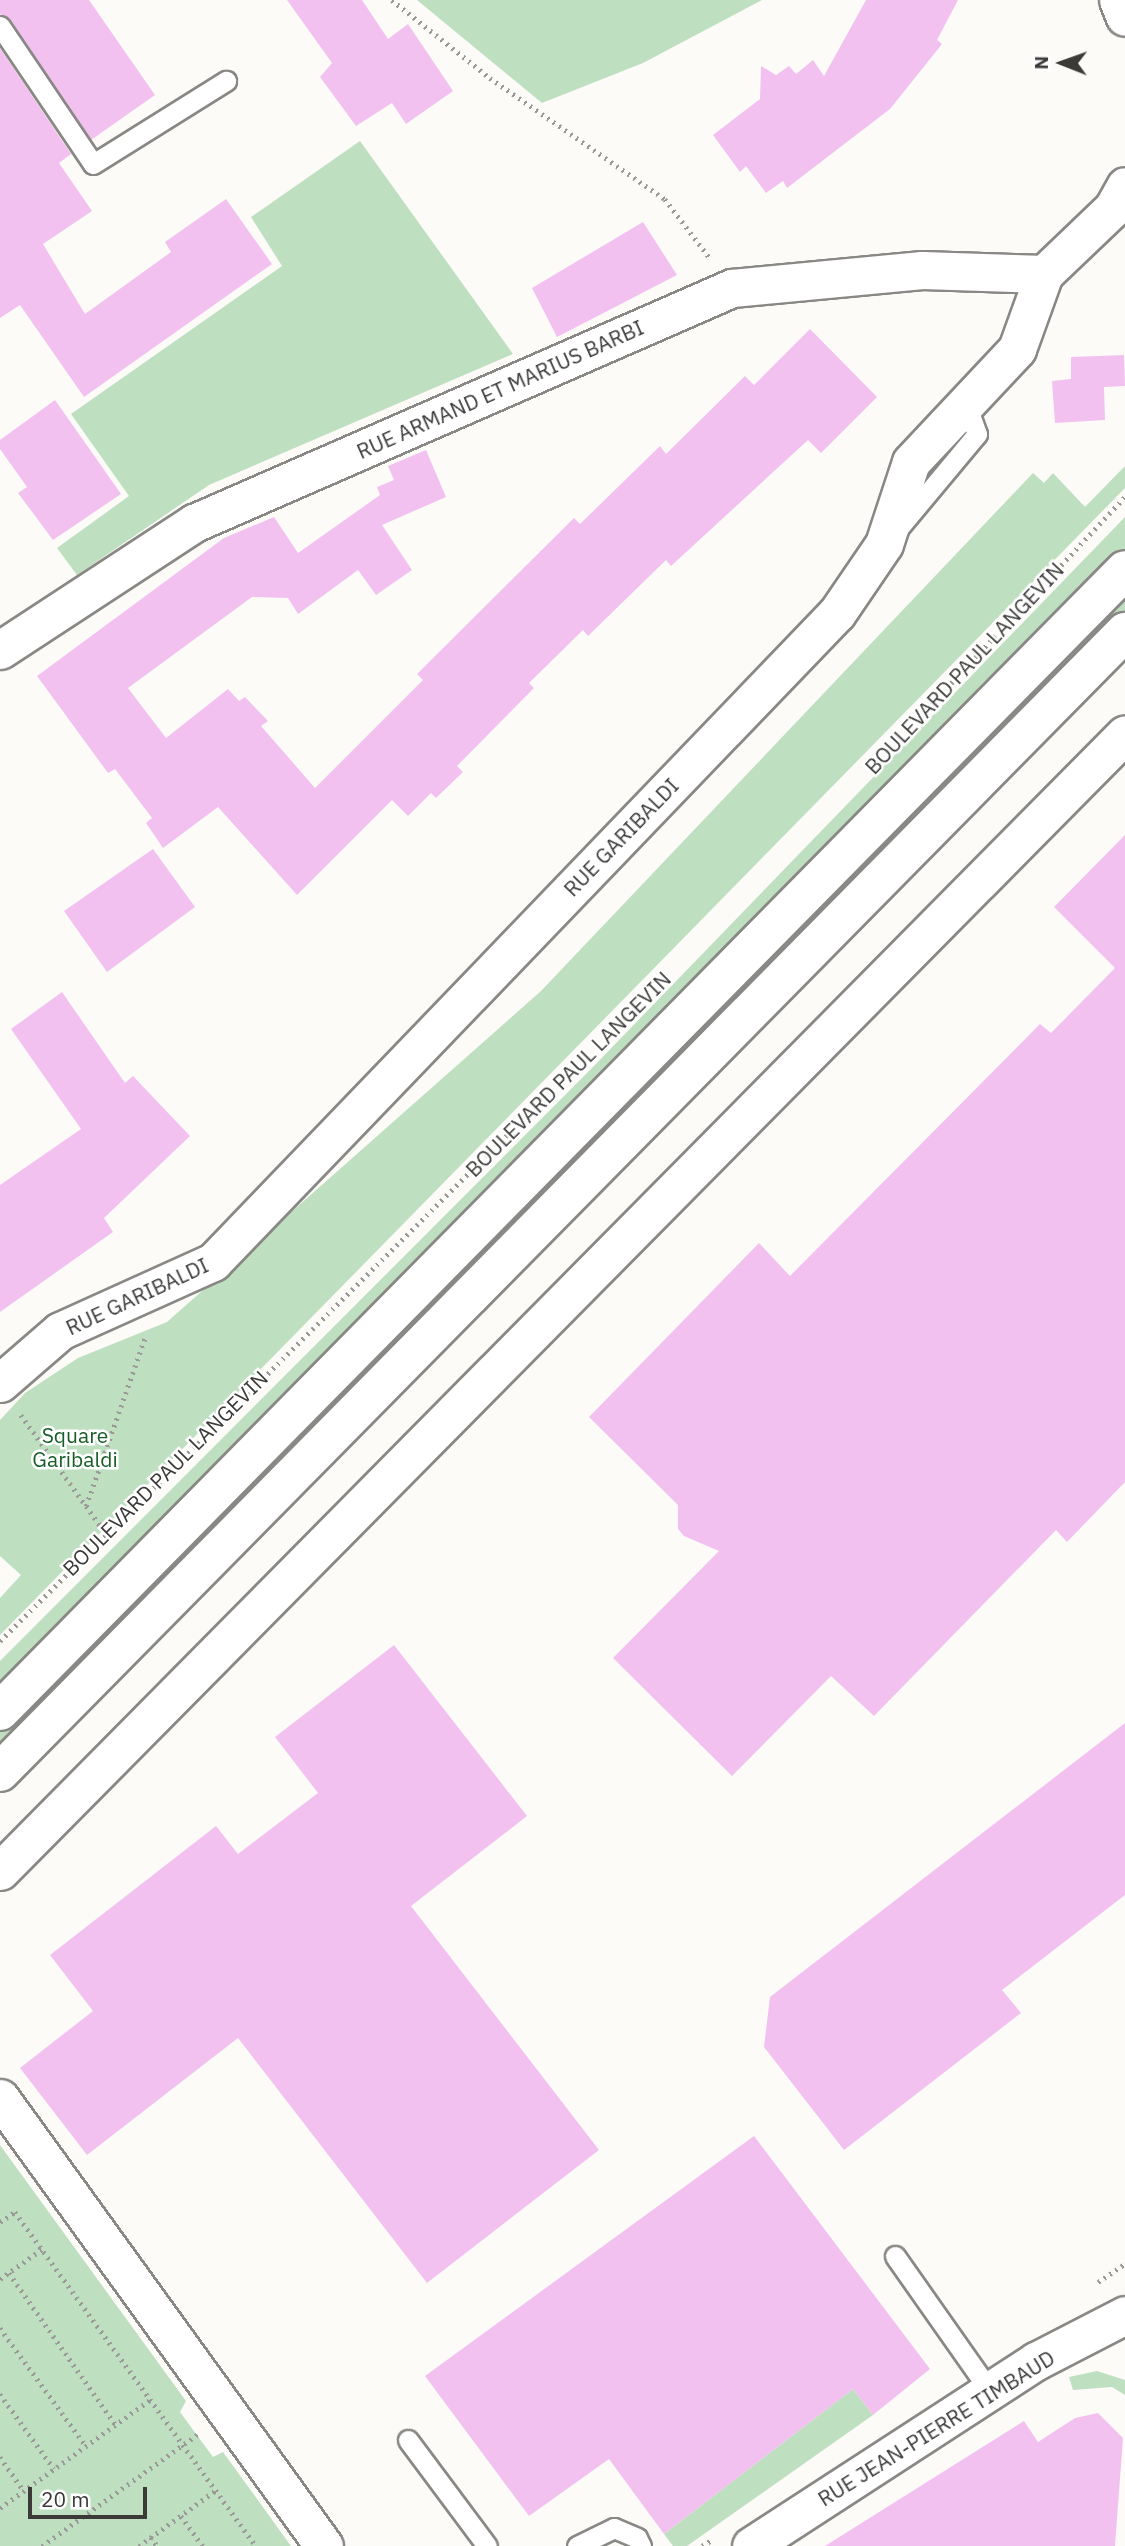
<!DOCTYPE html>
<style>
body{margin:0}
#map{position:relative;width:1125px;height:2546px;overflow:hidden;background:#fcfbf8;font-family:"IBM Plex Sans",sans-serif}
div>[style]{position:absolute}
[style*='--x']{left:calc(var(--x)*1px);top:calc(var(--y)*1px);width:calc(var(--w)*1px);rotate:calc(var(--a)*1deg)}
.green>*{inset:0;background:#bfdfc1}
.building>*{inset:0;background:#f2c1f0}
.path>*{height:4.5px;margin-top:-2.25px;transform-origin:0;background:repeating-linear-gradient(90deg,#9a9997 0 2px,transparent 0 7px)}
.roads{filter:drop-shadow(2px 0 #898885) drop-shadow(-2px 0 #898885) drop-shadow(0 2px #898885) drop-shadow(0 -2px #898885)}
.lane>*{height:19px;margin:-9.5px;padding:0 9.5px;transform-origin:9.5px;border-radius:9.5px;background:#fff}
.street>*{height:37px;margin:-18.5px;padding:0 18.5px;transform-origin:18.5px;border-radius:18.5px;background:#fff}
.secondary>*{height:38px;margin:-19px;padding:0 19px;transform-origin:19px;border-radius:19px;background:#fff}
span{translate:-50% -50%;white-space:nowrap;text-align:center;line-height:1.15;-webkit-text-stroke:5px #fff;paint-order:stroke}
.street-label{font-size:21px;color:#3b3a39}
.park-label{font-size:21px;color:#165d26}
.north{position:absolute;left:1027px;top:28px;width:70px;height:70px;-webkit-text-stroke:5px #fff;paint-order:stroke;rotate:271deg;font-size:19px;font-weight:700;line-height:28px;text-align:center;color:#3b3a39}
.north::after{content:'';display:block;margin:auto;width:24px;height:32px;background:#3b3a39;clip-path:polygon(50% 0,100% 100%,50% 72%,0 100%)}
.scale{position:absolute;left:28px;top:2487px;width:119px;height:32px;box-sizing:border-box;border:4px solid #3b3a39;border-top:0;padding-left:9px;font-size:21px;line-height:24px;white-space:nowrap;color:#3b3a39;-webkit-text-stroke:5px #fff;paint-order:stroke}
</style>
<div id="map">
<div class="green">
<div style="clip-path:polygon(417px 0,762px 0,643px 63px,542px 103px)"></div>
<div style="clip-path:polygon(360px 141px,513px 354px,209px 485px,77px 575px,57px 548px,129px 496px,71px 414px,282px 266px,251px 217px)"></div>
<div style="clip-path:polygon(1125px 466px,1125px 488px,0 1635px,0 1598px,21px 1575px,0 1556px,0 1420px,25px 1393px,78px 1358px,167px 1322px,541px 991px,1033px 473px,1044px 483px,1053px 473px,1085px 507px)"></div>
<div style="clip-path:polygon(1125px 517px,1125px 556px,0 1695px,0 1661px,592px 1068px)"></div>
<div style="clip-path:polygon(1125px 590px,1125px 617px,0 1755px,0 1728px)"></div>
<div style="clip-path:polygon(0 2145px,186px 2401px,180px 2412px,213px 2457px,223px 2452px,291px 2546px,0 2546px)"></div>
<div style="clip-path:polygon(1097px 2371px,1125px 2380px,1125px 2395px,1112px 2387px,1073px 2390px,1069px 2377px)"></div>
<div style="clip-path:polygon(853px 2389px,873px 2415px,687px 2546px,673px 2546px,664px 2534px)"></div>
</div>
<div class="building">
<div style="clip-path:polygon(0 0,89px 0,155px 95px,91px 140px,10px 19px,0 14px)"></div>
<div style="clip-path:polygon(287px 0,362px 0,388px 39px,408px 24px,453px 91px,406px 124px,392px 103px,356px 126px,320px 77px,332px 63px)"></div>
<div style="clip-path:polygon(866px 0,958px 0,937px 40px,942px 44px,890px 109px,787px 188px,783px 181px,766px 193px,746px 166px,740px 172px,713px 135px,760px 99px,761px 66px,776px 75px,789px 66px,796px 74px,813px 60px,824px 76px)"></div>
<div style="clip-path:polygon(0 48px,71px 154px,59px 163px,92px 211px,43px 244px,85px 314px,171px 252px,165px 242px,226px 199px,272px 264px,84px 397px,20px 305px,0 318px)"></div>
<div style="clip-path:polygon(643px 222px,677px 275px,557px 337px,532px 288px)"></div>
<div style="clip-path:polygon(810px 329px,877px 397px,821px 453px,808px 440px,671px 566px,666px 560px,588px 636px,583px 630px,529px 683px,534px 688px,457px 766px,463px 772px,436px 798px,431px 793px,408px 816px,392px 800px,297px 895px,218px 807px,163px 848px,146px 823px,152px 818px,115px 769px,108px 773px,37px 676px,224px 538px,274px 517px,298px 553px,380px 495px,377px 487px,394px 480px,388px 466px,426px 450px,446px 497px,382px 525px,412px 570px,376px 595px,358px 570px,298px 614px,288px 598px,252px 597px,128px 688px,166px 738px,228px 689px,239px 701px,245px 697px,268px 721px,261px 726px,315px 788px,423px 680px,417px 674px,574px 518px,580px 524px,660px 446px,666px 454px,745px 376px,754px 385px)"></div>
<div style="clip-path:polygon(1124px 355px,1125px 386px,1104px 387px,1105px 420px,1055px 423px,1052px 381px,1071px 379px,1071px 357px)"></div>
<div style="clip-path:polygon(55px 400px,121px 494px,53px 540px,18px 493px,27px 487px,0 449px,0 440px)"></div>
<div style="clip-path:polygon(1125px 835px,1125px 1482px,1067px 1542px,1056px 1530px,874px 1716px,831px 1676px,732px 1776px,613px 1658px,719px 1551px,684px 1536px,678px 1529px,678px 1505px,589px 1417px,759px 1243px,790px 1276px,1040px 1024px,1051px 1033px,1115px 968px,1054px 907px)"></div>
<div style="clip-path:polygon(153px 849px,195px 907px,107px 972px,64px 911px)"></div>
<div style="clip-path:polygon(62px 992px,125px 1083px,133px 1076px,190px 1136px,104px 1218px,113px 1232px,0 1312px,0 1185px,81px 1129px,11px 1029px)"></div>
<div style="clip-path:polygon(394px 1645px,527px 1816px,411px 1906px,599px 2150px,427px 2283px,238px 2038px,87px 2155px,20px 2068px,93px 2011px,50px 1955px,216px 1826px,238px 1854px,318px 1793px,275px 1737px)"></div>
<div style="clip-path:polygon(1125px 1723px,1125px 1895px,1002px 1990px,1021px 2013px,844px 2150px,764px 2047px,770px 1997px)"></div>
<div style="clip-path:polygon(754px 2136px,930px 2369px,873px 2415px,853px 2389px,664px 2534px,609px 2459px,529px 2516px,425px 2376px)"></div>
<div style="clip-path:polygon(1098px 2413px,1123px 2438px,1115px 2546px,825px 2546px,1024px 2421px,1038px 2442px,1075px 2418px)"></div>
</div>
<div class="path">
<div style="--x:392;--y:0;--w:125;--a:38.5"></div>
<div style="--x:490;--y:78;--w:213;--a:34.7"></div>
<div style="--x:665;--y:199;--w:73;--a:52.8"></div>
<div style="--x:913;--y:724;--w:311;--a:-47"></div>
<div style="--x:21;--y:1415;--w:143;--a:54.4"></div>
<div style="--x:86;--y:1506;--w:181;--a:-70.7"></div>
<div style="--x:0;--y:1641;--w:774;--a:-44.95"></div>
<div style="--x:0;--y:2222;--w:18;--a:-34"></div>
<div style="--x:15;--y:2212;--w:412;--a:54.2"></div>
<div style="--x:9;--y:2273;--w:186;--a:54.9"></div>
<div style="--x:0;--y:2279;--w:52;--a:-35.5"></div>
<div style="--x:1098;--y:2282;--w:32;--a:-34"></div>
<div style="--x:0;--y:2328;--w:146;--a:53.9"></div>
<div style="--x:0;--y:2394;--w:92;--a:54.2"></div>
<div style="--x:0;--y:2457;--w:42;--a:54.8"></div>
<div style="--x:0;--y:2508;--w:185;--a:-35.8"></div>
<div style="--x:181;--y:2516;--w:37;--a:54"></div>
<div style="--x:151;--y:2537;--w:11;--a:56"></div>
<div style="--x:42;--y:2546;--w:192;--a:-35.7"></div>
<div style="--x:139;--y:2546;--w:95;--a:-36"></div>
<div style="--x:702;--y:2546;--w:13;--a:-32"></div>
</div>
<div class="roads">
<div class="lane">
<div style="--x:0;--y:26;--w:166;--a:56"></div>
<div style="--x:93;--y:164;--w:157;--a:-32"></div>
<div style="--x:897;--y:530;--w:125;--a:-50.2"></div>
<div style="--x:977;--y:434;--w:33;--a:-110"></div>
<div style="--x:895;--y:2256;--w:165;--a:54.9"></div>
<div style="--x:408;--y:2440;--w:132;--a:53.3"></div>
<div style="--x:577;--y:2546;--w:41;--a:-25.9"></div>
<div style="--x:614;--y:2528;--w:25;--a:23"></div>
<div style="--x:637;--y:2538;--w:9;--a:63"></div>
</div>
<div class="street">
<div style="--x:1118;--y:0;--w:18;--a:68"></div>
<div style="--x:0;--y:650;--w:232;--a:-33.2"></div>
<div style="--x:194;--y:523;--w:587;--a:-23.6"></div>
<div style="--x:732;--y:288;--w:191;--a:-5.4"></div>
<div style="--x:922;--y:270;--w:122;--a:1.9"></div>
<div style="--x:0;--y:1383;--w:79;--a:-40.9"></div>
<div style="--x:60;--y:1331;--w:168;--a:-24.3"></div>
<div style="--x:213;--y:1262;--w:900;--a:-46.13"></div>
<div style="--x:837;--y:613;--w:83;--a:-55.7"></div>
<div style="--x:884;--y:544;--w:86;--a:-71.8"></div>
<div style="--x:911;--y:462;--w:155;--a:-46.8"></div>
<div style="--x:1017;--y:349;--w:80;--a:-70.2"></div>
<div style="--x:1044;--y:274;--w:95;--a:-43.7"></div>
<div style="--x:1113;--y:208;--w:25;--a:-61"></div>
<div style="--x:0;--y:1871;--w:1599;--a:-45.3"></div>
<div style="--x:0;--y:2098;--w:553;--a:54.13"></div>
<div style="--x:751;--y:2546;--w:340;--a:-33"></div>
<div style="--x:1036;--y:2361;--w:100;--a:-27.3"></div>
</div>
<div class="secondary">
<div style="--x:0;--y:1711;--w:1602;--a:-45.4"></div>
<div style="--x:0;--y:1772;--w:1602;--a:-45.38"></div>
</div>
</div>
<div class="street-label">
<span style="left:500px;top:389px;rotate:-24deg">RUE ARMAND ET MARIUS BARBI</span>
<span style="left:964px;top:668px;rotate:-47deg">BOULEVARD PAUL LANGEVIN</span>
<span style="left:621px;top:837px;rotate:-46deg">RUE GARIBALDI</span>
<span style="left:568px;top:1074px;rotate:-45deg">BOULEVARD PAUL LANGEVIN</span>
<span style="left:137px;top:1296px;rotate:-25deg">RUE GARIBALDI</span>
<span style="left:165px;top:1473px;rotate:-45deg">BOULEVARD PAUL LANGEVIN</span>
<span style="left:936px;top:2428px;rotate:-32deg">RUE JEAN-PIERRE TIMBAUD</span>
</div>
<div class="park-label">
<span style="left:75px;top:1447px">Square<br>Garibaldi</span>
</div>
<div class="north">N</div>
<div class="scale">20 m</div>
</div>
